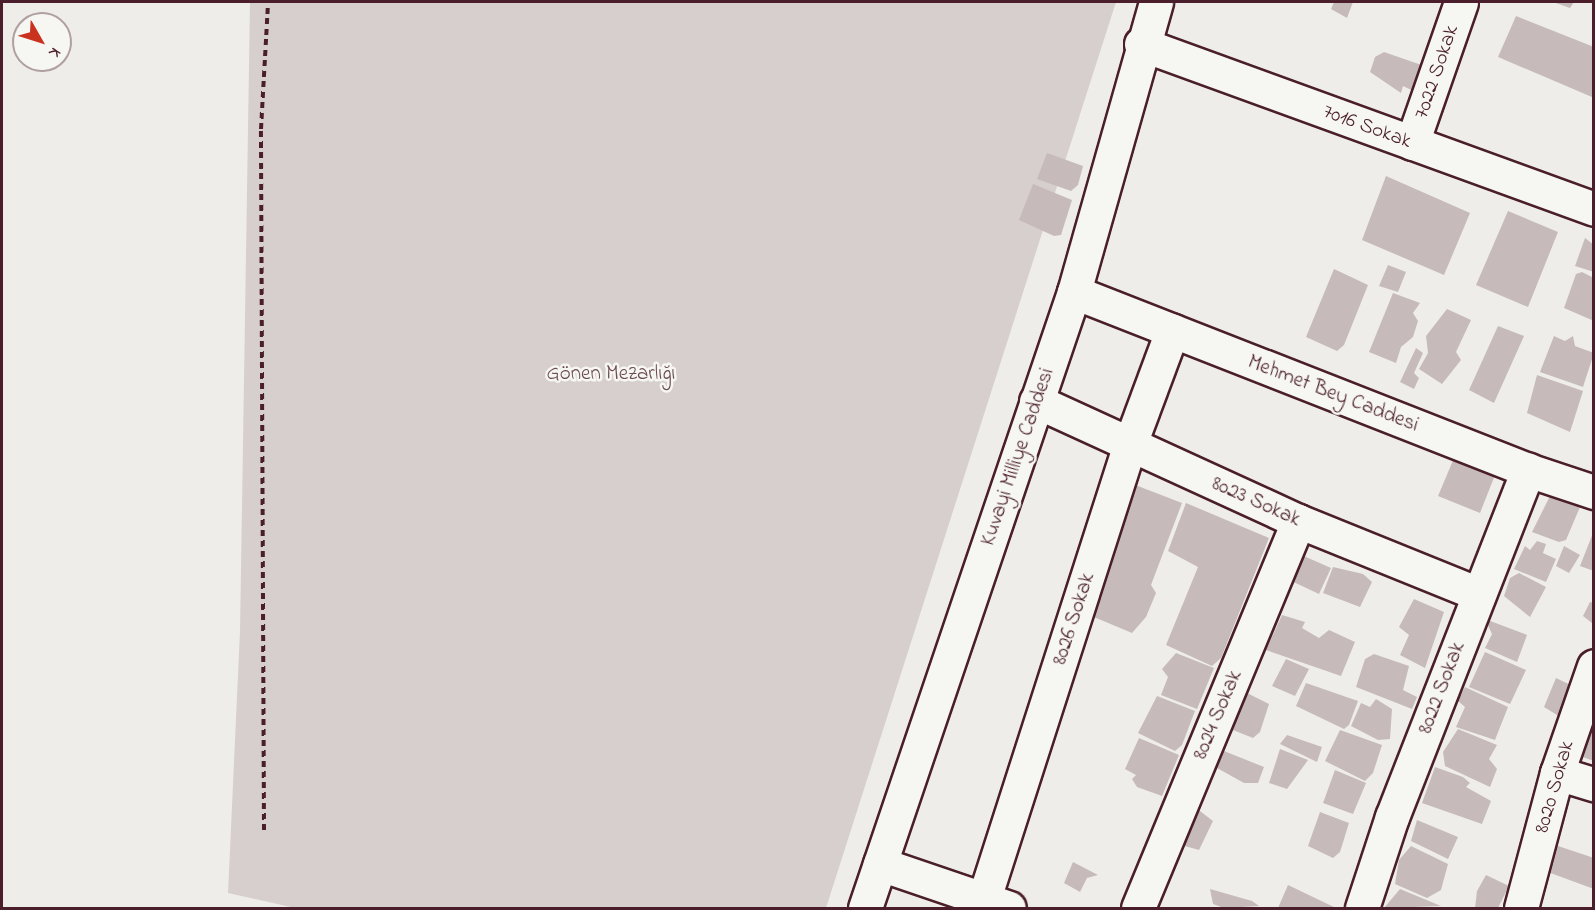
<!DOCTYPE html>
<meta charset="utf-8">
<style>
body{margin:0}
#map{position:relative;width:1595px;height:910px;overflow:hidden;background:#efedea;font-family:"Indie Flower",sans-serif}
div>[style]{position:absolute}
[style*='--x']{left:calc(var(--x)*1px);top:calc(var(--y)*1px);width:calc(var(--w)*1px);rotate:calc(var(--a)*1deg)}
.green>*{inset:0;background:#d7cfce}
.building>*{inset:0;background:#c6babb}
.path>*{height:4px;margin-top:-2px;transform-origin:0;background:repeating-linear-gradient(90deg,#4a1f2b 0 6px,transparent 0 10.5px)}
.roads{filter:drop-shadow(2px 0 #4a1f2b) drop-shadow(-2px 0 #4a1f2b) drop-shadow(0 2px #4a1f2b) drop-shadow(0 -2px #4a1f2b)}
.minor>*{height:33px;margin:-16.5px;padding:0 16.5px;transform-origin:16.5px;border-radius:16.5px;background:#f6f6f2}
.major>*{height:33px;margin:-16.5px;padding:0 16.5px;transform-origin:16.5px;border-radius:16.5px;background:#f6f6f2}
span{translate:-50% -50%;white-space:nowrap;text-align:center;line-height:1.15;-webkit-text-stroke:5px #f6f6f2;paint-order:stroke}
.street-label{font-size:21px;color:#4a1f2b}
.park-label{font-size:21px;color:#6d4b54}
.frame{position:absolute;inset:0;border:3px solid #4a1f2b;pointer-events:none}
.north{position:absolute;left:12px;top:12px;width:60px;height:60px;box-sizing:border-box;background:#f6f6f2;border:2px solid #b1a0a2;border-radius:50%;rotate:129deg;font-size:16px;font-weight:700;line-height:24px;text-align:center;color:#4a1f2b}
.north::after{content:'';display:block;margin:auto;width:21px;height:27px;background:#c8321e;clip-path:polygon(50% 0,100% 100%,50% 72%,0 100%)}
</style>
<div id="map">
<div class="green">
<div style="clip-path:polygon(250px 2px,1116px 2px,826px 908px,295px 908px,228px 893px,240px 631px)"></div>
</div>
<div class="building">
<div style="clip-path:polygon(1334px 2px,1353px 2px,1347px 18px,1331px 9px)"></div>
<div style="clip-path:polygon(1553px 2px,1574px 2px,1570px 8px)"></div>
<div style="clip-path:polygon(1516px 16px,1594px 47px,1592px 97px,1498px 57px)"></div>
<div style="clip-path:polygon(1384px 52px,1436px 70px,1426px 97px,1403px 86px,1401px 93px,1370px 72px,1375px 57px)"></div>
<div style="clip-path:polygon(1047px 153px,1083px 166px,1078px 185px,1071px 191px,1037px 179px)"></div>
<div style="clip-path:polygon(1386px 176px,1470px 213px,1444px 275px,1362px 240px)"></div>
<div style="clip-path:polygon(1033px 184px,1072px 200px,1061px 235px,1054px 236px,1019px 220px)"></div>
<div style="clip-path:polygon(1508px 211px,1558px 232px,1528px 307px,1476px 285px)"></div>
<div style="clip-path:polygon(1585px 238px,1594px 245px,1594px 272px,1575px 266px)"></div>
<div style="clip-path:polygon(1388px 265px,1406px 272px,1398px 292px,1379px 286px)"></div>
<div style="clip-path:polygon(1334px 269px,1368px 285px,1344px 345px,1337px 351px,1306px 337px)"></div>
<div style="clip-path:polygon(1582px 272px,1594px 278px,1594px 321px,1564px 308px,1576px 274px)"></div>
<div style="clip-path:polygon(1393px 293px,1420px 303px,1413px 313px,1418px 321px,1413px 337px,1401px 347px,1396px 363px,1369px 352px)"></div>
<div style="clip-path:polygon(1447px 309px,1471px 320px,1456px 352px,1461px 360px,1442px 384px,1419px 369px,1428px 353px,1426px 336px)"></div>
<div style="clip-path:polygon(1498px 326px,1524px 336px,1494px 403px,1469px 390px)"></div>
<div style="clip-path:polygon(1554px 336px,1565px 341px,1573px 336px,1575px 346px,1594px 353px,1583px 387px,1540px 372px)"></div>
<div style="clip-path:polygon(1416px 348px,1423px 353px,1414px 373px,1419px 378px,1414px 389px,1400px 382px)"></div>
<div style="clip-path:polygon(1537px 375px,1583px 391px,1570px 432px,1527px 413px)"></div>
<div style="clip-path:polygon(1454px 458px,1495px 475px,1480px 513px,1438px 496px)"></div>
<div style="clip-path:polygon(1125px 481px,1182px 503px,1151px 585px,1156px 593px,1146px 617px,1132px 633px,1082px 612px)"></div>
<div style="clip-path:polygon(1550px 496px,1580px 507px,1566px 540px,1559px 542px,1532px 532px)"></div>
<div style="clip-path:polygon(1186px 503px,1269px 538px,1221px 658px,1212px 666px,1166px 645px,1198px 567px,1168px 551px)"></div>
<div style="clip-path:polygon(1593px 533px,1594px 533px,1594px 571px,1580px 566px)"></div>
<div style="clip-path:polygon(1537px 541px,1546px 544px,1543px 553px,1556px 559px,1546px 582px,1514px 569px,1525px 546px,1530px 550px)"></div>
<div style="clip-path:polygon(1564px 546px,1580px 555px,1569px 573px,1556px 566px)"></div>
<div style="clip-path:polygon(1297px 553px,1331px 568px,1319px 594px,1285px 578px)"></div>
<div style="clip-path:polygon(1333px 567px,1363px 574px,1372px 582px,1360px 607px,1323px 593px)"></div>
<div style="clip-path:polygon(1519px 573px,1546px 587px,1530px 617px,1504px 596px,1510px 578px)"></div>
<div style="clip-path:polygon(1414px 599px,1444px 612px,1425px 668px,1400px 655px,1409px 635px,1399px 627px)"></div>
<div style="clip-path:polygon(1590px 602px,1594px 603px,1592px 623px,1583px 616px)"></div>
<div style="clip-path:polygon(1282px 615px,1305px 622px,1302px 628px,1319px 638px,1329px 630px,1355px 642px,1341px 676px,1266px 650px)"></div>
<div style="clip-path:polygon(1485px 619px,1527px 635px,1517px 662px,1485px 648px,1492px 634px)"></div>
<div style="clip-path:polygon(1485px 652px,1526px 670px,1510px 704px,1469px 687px)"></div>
<div style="clip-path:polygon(1176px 653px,1214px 668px,1197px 709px,1161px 695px,1168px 677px,1162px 669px)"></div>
<div style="clip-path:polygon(1374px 654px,1409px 666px,1403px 690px,1417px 697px,1412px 709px,1356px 687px,1365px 659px)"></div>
<div style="clip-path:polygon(1286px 659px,1309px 669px,1295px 696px,1272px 686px)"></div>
<div style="clip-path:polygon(1556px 678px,1579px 689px,1562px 718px,1544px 707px)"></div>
<div style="clip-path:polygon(1306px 683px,1358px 701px,1349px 725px,1344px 729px,1296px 706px)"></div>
<div style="clip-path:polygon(1465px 687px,1508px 707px,1495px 740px,1456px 727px,1465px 707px,1458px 701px)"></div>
<div style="clip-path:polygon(1243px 691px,1269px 704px,1260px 732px,1253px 738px,1233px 730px)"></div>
<div style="clip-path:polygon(1157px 696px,1195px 711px,1182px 745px,1175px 751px,1138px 733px)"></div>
<div style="clip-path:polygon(1376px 699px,1392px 709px,1390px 739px,1378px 740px,1351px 726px,1361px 703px,1370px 707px)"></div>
<div style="clip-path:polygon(1594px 724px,1594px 761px,1580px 756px)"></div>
<div style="clip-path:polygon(1458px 729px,1497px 745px,1489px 759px,1497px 769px,1490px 787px,1445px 766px,1443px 752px)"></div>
<div style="clip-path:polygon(1340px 730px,1382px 745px,1373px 773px,1365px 781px,1325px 761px)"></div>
<div style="clip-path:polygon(1287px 735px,1322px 747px,1317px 762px,1280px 744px)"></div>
<div style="clip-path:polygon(1139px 738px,1179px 755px,1162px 796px,1137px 787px,1132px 779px,1136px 775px,1125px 769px)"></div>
<div style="clip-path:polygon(1280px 749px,1308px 760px,1287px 789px,1269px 783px)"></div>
<div style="clip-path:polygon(1224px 751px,1264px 767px,1258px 783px,1244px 783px,1217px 768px)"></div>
<div style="clip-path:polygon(1435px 767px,1463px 777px,1470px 783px,1466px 787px,1491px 801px,1482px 824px,1422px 803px)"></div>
<div style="clip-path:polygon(1335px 770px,1366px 783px,1353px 814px,1323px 803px)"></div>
<div style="clip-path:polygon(1196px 808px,1213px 821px,1199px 850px,1178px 844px)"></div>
<div style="clip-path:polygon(1320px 812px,1349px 823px,1340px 852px,1333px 858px,1308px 846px)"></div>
<div style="clip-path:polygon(1417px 820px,1458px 837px,1448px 859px,1411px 841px)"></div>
<div style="clip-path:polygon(1555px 845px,1594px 858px,1594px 889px,1545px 871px)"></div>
<div style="clip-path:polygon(1411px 846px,1448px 864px,1441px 890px,1427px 898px,1395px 884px,1399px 860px)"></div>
<div style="clip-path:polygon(1073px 862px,1098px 875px,1087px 878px,1080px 892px,1064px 883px)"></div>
<div style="clip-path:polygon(1486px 875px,1509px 886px,1498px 908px,1475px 908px,1477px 891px)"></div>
<div style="clip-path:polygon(1288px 885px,1336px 908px,1278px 908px)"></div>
<div style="clip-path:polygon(1210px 889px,1252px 901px,1259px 906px,1224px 908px,1213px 904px)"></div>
<div style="clip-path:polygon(1400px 889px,1441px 906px,1384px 908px)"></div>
</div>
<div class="path">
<div style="--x:264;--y:830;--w:701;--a:-90.25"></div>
<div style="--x:261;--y:129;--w:127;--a:-86.8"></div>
</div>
<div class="roads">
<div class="minor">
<div style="--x:1141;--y:44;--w:482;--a:20"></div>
<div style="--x:1412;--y:143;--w:149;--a:-70.8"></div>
<div style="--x:1074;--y:292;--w:488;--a:21.4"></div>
<div style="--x:1528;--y:470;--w:70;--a:18.4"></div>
<div style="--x:1036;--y:401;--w:288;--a:24.6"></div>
<div style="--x:1298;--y:521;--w:195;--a:22"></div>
<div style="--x:1557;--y:773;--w:39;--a:17"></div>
<div style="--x:880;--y:864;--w:136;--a:18.8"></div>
<div style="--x:981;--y:908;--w:487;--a:-72.2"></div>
<div style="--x:1130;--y:444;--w:121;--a:-69.6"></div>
<div style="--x:1138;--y:908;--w:419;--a:-67.5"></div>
<div style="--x:1362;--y:908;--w:96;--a:-71.8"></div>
<div style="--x:1392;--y:817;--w:373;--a:-68.6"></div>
<div style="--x:1521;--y:908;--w:140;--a:-75.1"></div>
<div style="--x:1557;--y:773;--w:113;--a:-70.9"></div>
</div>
<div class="major">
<div style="--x:865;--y:908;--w:650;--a:-71.26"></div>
<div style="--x:1074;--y:292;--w:301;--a:-74.2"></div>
</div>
</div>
<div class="street-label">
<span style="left:1437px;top:72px;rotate:-71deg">7022 Sokak</span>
<span style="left:1367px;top:127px;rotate:20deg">7016 Sokak</span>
<span style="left:1333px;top:394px;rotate:21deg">Mehmet Bey Caddesi</span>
<span style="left:1018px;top:457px;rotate:-71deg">Kuvayi Milliye Caddesi</span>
<span style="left:1256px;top:502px;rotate:24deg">8023 Sokak</span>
<span style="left:1074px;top:619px;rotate:-72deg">8026 Sokak</span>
<span style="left:1442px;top:688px;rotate:-69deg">8022 Sokak</span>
<span style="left:1218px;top:715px;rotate:-67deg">8024 Sokak</span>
<span style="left:1555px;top:787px;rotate:-74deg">8020 Sokak</span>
</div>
<div class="park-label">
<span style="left:611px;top:374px">Gönen Mezarlığı</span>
</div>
<div class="frame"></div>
<div class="north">K</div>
</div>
